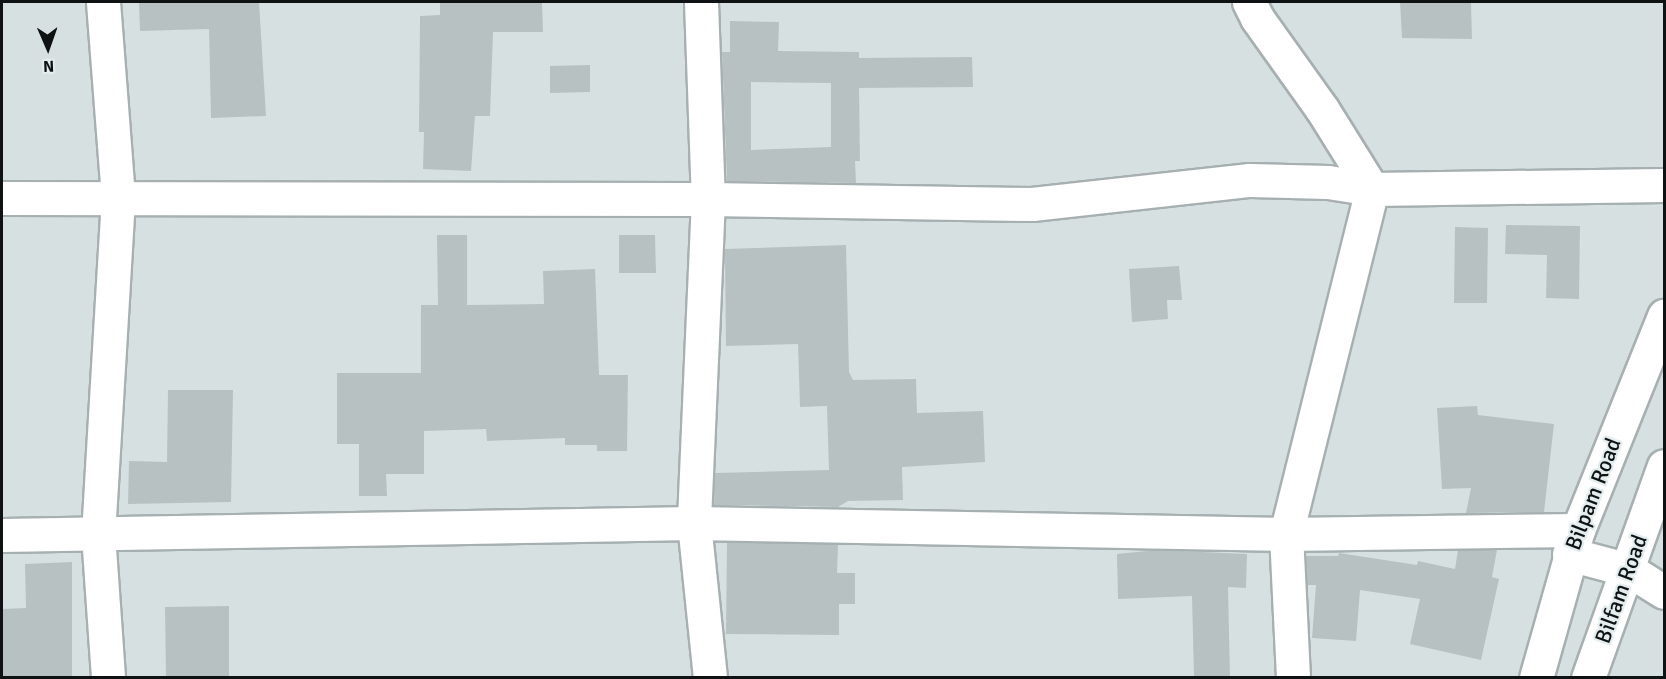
<!DOCTYPE html>
<style>
body{margin:0}
#map{position:relative;width:1666px;height:679px;overflow:hidden;background:#d7e0e1;font-family:Signika,sans-serif}
div>[style]{position:absolute}
[style*='--x']{left:calc(var(--x)*1px);top:calc(var(--y)*1px);width:calc(var(--w)*1px);rotate:calc(var(--a)*1deg)}
.building>*{inset:0;background:#b8c1c2}
.roads{filter:drop-shadow(2px 0 #a7b0b1) drop-shadow(-2px 0 #a7b0b1) drop-shadow(0 2px #a7b0b1) drop-shadow(0 -2px #a7b0b1)}
.street>*{height:33px;margin:-16.5px;padding:0 16.5px;transform-origin:16.5px;border-radius:16.5px;background:#fff}
.primary>*{height:33px;margin:-16.5px;padding:0 16.5px;transform-origin:16.5px;border-radius:16.5px;background:#fff}
span{translate:-50% -50%;white-space:nowrap;text-align:center;line-height:1.15;-webkit-text-stroke:4.5px #e4edee;paint-order:stroke}
.street-label{font-size:22px;color:#0f1213}
.frame{position:absolute;inset:0;border:3px solid #0f1213;pointer-events:none}
.north{position:absolute;left:18px;top:18px;width:60px;height:60px;-webkit-text-stroke:4px #e4edee;paint-order:stroke;rotate:178deg;font-size:16px;font-weight:700;line-height:24px;text-align:center;color:#0f1213}
.north::after{content:'';display:block;margin:auto;width:21px;height:27px;background:#0f1213;clip-path:polygon(50% 0,100% 100%,50% 72%,0 100%)}
</style>
<div id="map">
<div class="building">
<div style="clip-path:polygon(139px 2px,259px 2px,266px 116px,211px 118px,209px 29px,140px 31px)"></div>
<div style="clip-path:polygon(440px 2px,542px 2px,543px 32px,493px 32px,490px 116px,475px 116px,471px 171px,423px 169px,424px 132px,419px 132px,420px 16px,440px 15px)"></div>
<div style="clip-path:polygon(1400px 2px,1471px 2px,1472px 39px,1402px 38px)"></div>
<div style="clip-path:polygon(evenodd,730px 21px,779px 22px,778px 51px,859px 52px,859px 58px,972px 57px,973px 87px,859px 88px,860px 161px,855px 161px,856px 183px,727px 181px,722px 52px,730px 52px,730px 21px,751px 82px,831px 83px,831px 147px,751px 150px,751px 82px)"></div>
<div style="clip-path:polygon(590px 65px,590px 92px,550px 93px,550px 66px)"></div>
<div style="clip-path:polygon(1506px 225px,1580px 226px,1579px 299px,1546px 298px,1547px 255px,1505px 254px)"></div>
<div style="clip-path:polygon(1455px 227px,1488px 228px,1487px 303px,1454px 303px)"></div>
<div style="clip-path:polygon(437px 235px,467px 235px,467px 305px,544px 304px,543px 271px,595px 269px,599px 375px,628px 375px,627px 451px,597px 451px,597px 445px,565px 445px,565px 438px,487px 441px,486px 429px,424px 431px,424px 474px,386px 474px,387px 496px,359px 496px,359px 444px,337px 444px,337px 373px,421px 373px,421px 305px,438px 305px)"></div>
<div style="clip-path:polygon(619px 235px,655px 235px,656px 273px,619px 273px)"></div>
<div style="clip-path:polygon(846px 245px,849px 372px,853px 380px,916px 379px,917px 413px,983px 411px,985px 462px,902px 467px,903px 500px,848px 501px,838px 507px,714px 505px,715px 473px,829px 470px,827px 406px,800px 407px,798px 344px,726px 346px,725px 249px)"></div>
<div style="clip-path:polygon(1179px 266px,1182px 300px,1167px 300px,1168px 319px,1132px 322px,1129px 269px)"></div>
<div style="clip-path:polygon(168px 390px,233px 390px,231px 502px,128px 504px,129px 461px,167px 462px)"></div>
<div style="clip-path:polygon(1477px 406px,1478px 415px,1554px 424px,1544px 512px,1466px 513px,1471px 488px,1442px 489px,1437px 408px)"></div>
<div style="clip-path:polygon(727px 542px,838px 544px,837px 573px,855px 573px,855px 604px,839px 604px,839px 635px,726px 634px)"></div>
<div style="clip-path:polygon(1157px 550px,1247px 554px,1246px 588px,1228px 587px,1230px 678px,1194px 678px,1192px 596px,1118px 599px,1117px 554px)"></div>
<div style="clip-path:polygon(1458px 550px,1497px 550px,1492px 577px,1499px 579px,1481px 660px,1410px 644px,1420px 599px,1360px 590px,1356px 641px,1312px 638px,1316px 585px,1307px 585px,1306px 556px,1338px 556px,1339px 553px,1417px 565px,1418px 561px,1455px 569px)"></div>
<div style="clip-path:polygon(72px 562px,72px 678px,2px 678px,2px 609px,26px 608px,25px 564px)"></div>
<div style="clip-path:polygon(229px 606px,229px 678px,166px 678px,165px 607px)"></div>
</div>
<div class="roads">
<div class="street">
<div style="--x:103;--y:2;--w:197;--a:85.6"></div>
<div style="--x:118;--y:198;--w:337;--a:93.4"></div>
<div style="--x:98;--y:534;--w:144;--a:86"></div>
<div style="--x:701;--y:2;--w:197;--a:88"></div>
<div style="--x:708;--y:199;--w:324;--a:92.5"></div>
<div style="--x:694;--y:523;--w:156;--a:84.1"></div>
<div style="--x:1249;--y:2;--w:18;--a:63"></div>
<div style="--x:1257;--y:18;--w:112;--a:54.5"></div>
<div style="--x:1322;--y:109;--w:94;--a:58"></div>
<div style="--x:1372;--y:189;--w:356;--a:104"></div>
<div style="--x:1286;--y:534;--w:144;--a:87.2"></div>
<div style="--x:2;--y:198;--w:706;--a:0.08"></div>
<div style="--x:708;--y:199;--w:324;--a:0.9"></div>
<div style="--x:1032;--y:204;--w:219;--a:-6.3"></div>
<div style="--x:1250;--y:180;--w:78;--a:1.5"></div>
<div style="--x:1328;--y:182;--w:45;--a:9"></div>
<div style="--x:1372;--y:189;--w:292;--a:-0.8"></div>
<div style="--x:2;--y:535;--w:692;--a:-0.99"></div>
<div style="--x:694;--y:523;--w:592;--a:1.06"></div>
<div style="--x:1286;--y:534;--w:292;--a:-0.8"></div>
<div style="--x:1569;--y:554;--w:62;--a:14.9"></div>
<div style="--x:1629;--y:570;--w:41;--a:32.2"></div>
</div>
<div class="primary">
<div style="--x:1536;--y:678;--w:154;--a:-74.2"></div>
<div style="--x:1578;--y:530;--w:231;--a:-68.1"></div>
<div style="--x:1588;--y:678;--w:225;--a:-70.3"></div>
</div>
</div>
<div class="street-label">
<span style="left:1593px;top:494px;rotate:-69deg">Bilpam Road</span>
<span style="left:1621px;top:589px;rotate:-70deg">Bilfam Road</span>
</div>
<div class="frame"></div>
<div class="north">N</div>
</div>
